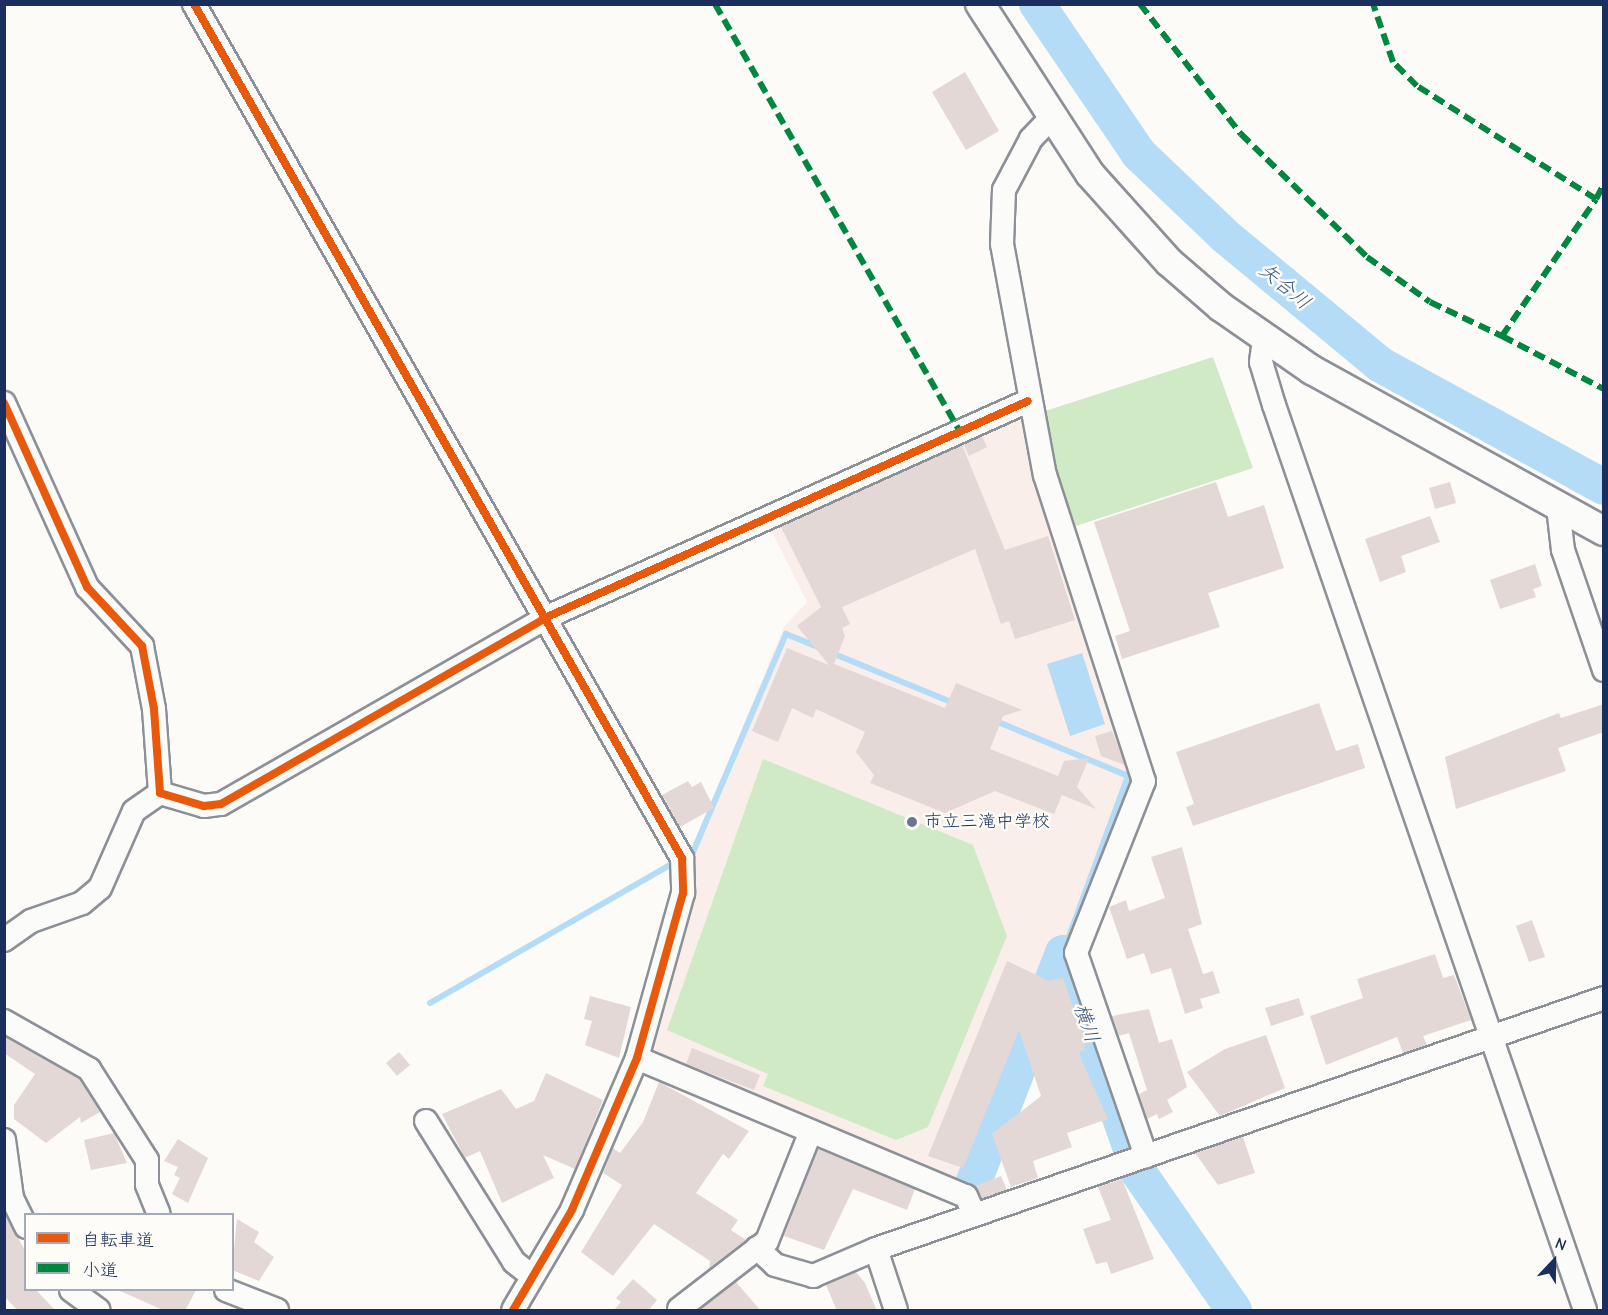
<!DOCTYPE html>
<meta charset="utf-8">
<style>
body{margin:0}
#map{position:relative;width:1608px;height:1315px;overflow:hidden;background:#fcfbf8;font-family:"Comic Neue","Klee One",sans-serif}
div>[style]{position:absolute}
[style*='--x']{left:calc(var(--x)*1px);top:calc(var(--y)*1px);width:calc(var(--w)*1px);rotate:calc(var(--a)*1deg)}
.built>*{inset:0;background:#f9eeea}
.green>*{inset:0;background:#d0eac5}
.water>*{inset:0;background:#b5dcf6}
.stream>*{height:6px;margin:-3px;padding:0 3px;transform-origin:3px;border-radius:3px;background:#b5dcf6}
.river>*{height:36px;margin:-18px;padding:0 18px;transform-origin:18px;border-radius:18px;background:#b5dcf6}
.building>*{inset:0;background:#e4d8d7}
.roads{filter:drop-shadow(2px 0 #8c9097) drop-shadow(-2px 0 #8c9097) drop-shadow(0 2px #8c9097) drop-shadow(0 -2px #8c9097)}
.minor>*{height:22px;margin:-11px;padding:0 11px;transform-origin:11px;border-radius:11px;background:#fbfbf9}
.tertiary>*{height:28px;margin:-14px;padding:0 14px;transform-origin:14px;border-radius:14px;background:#fbfbf9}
.quiet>*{height:6px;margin-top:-3px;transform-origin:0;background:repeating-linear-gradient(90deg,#00873e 0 12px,transparent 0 18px)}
.cycleway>*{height:8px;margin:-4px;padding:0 4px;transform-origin:4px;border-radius:4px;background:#e8590c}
.dots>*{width:16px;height:16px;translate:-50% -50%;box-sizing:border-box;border:3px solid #fdfcf7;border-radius:50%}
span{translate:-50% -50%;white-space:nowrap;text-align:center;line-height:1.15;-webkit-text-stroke:5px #fdfcf7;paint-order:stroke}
.poi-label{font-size:18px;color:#1b2f5e}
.left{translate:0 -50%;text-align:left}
.water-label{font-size:20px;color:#3a5784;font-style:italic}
.frame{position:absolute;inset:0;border:6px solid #1b2f5e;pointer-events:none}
.legend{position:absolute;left:24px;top:1213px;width:210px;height:78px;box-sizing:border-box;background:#fdfcf7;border:2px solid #a3aaba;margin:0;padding:8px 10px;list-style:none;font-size:18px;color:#1b2f5e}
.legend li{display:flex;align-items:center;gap:12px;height:30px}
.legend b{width:30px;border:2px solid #a3aaba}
.north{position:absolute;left:1524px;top:1231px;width:60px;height:60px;-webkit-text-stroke:4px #fdfcf7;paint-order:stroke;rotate:22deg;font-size:16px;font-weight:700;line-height:24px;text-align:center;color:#1b2f5e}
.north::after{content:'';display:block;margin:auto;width:21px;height:27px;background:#1b2f5e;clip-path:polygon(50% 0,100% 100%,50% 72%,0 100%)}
</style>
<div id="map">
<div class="built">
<div style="clip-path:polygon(1021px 415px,1035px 477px,1137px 779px,1068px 950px,1049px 953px,957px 1186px,645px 1054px,688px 858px,784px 627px,807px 602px,769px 526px)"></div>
</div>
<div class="green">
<div style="clip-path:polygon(1213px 357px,1253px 468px,1076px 526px,1054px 466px,1045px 411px)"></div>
<div style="clip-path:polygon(763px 759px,973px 845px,1007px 936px,928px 1127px,896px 1140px,763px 1086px,768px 1074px,667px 1030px)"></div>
</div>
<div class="water">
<div style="clip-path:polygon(1082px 653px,1105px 724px,1070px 736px,1047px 664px)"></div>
</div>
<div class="stream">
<div style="--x:832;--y:653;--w:134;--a:22.4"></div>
<div style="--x:993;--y:720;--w:146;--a:22.5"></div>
<div style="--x:1128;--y:776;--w:189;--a:110.2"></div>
<div style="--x:690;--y:859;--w:245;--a:-66.9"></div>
<div style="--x:786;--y:634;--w:37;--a:22"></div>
<div style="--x:430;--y:1003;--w:280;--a:-29.9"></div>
</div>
<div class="river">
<div style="--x:1037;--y:4;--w:181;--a:55.8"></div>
<div style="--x:1139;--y:154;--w:119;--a:43.6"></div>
<div style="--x:1225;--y:236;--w:202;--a:39.6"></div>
<div style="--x:1381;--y:365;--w:254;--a:28.7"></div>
<div style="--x:971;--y:1189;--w:253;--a:-68.7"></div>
<div style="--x:1063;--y:953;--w:233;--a:70.9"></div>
<div style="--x:1139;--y:1173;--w:167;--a:55.3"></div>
</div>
<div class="building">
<div style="clip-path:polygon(965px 72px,999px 131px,966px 150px,932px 92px)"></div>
<div style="clip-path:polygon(982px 436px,987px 447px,969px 456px,964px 445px)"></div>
<div style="clip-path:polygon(962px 445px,1005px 550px,1048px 536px,1075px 620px,1015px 639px,1009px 621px,1001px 624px,975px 549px,842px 607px,850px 624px,842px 628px,845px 636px,834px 664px,945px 708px,956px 683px,1022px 710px,1003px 716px,990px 749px,1058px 776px,1064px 761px,1089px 758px,1077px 787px,1096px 809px,1062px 795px,1054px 814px,995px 791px,945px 813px,870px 783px,874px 775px,856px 752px,865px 732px,816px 709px,813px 718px,792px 708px,778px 742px,752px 731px,787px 648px,829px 665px,797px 626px,821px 607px,781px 527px)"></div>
<div style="clip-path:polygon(1216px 482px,1228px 517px,1264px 505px,1284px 568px,1208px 593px,1220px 627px,1122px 659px,1115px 636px,1130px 631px,1094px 522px)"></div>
<div style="clip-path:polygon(1450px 482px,1456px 503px,1435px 509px,1429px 488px)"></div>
<div style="clip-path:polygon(1430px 516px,1440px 542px,1401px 556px,1406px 572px,1380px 582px,1365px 539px)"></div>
<div style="clip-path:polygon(1535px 564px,1542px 586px,1533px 589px,1536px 597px,1500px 609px,1490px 580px)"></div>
<div style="clip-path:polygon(1319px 703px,1336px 751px,1358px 744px,1365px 768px,1193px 826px,1186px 807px,1194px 804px,1176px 752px)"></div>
<div style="clip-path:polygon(1604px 704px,1604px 732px,1558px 748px,1566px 771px,1456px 809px,1445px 757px,1559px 713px,1561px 718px)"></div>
<div style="clip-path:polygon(1112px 731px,1121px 753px,1125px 765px,1101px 756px,1095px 736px)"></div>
<div style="clip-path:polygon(688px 781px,692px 787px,701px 782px,714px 808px,680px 827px,662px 795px)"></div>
<div style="clip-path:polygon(1182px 847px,1202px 924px,1188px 929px,1203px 974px,1213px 971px,1220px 993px,1200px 999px,1203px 1008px,1185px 1014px,1171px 968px,1151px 974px,1144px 953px,1127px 959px,1109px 907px,1126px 900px,1129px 911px,1165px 898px,1151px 857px)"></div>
<div style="clip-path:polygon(1532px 920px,1545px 957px,1529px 962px,1516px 926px)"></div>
<div style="clip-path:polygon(1435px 954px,1443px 978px,1454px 975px,1471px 1020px,1423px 1036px,1427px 1045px,1403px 1053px,1397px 1037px,1326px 1065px,1310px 1016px,1363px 998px,1357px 979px)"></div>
<div style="clip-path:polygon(1007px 961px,1049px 981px,1063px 978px,1084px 1038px,1085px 1050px,1078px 1052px,1108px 1119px,1067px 1133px,1072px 1147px,1033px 1161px,1038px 1178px,1011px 1187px,992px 1134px,1041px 1096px,1019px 1030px,963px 1168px,928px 1156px)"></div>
<div style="clip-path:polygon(590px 996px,631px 1007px,619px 1058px,585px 1045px,592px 1021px,584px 1019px)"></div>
<div style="clip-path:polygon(1299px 998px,1304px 1015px,1271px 1026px,1265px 1008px)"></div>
<div style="clip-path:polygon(1149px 1009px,1159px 1043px,1172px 1039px,1187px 1087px,1167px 1100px,1173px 1112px,1159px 1119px,1157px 1114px,1147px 1119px,1139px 1094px,1147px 1090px,1129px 1033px,1119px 1036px,1112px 1016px)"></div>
<div style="clip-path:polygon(1266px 1035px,1285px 1088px,1220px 1116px,1187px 1072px,1225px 1049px)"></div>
<div style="clip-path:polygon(4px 1037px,79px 1079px,100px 1112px,81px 1123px,80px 1117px,46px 1143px,14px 1119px,14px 1105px,35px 1074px,4px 1053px)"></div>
<div style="clip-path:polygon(692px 1048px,760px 1075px,754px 1090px,686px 1064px)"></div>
<div style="clip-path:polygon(399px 1052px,410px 1065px,397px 1076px,386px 1063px)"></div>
<div style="clip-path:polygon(546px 1073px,603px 1100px,575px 1169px,543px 1155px,554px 1178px,502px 1203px,480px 1151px,465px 1158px,442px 1114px,501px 1089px,516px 1109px,534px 1101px)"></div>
<div style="clip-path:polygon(659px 1082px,749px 1131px,729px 1159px,723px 1154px,696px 1193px,738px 1220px,731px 1230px,746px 1240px,709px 1268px,710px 1261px,654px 1224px,613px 1276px,581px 1252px,622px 1185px,603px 1173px,613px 1148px,620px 1153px,643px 1122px)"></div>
<div style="clip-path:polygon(114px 1133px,127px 1163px,91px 1170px,84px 1140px)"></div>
<div style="clip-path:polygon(1243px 1137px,1255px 1173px,1218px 1185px,1195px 1153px)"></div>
<div style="clip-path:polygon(178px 1139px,208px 1158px,188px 1203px,172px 1194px,180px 1178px,174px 1175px,178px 1167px,164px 1161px)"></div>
<div style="clip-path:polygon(818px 1149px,915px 1189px,907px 1210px,853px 1189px,824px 1250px,784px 1236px)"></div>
<div style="clip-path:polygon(1001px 1176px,1007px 1190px,982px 1198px,975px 1186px)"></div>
<div style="clip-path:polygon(1122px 1179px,1154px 1259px,1111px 1274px,1107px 1262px,1096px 1264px,1083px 1229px,1111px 1220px,1098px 1187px)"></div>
<div style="clip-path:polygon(4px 1214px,26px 1252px,26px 1290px,36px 1290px,56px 1311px,18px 1311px,4px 1296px)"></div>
<div style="clip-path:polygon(237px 1219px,259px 1232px,254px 1242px,274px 1257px,259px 1281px,232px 1270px)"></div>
<div style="clip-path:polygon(856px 1272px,865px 1283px,877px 1311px,837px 1311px,826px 1285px)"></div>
<div style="clip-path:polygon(633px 1279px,657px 1300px,648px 1311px,613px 1311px,621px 1302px,616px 1298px)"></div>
<div style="clip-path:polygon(736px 1282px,761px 1311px,699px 1311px)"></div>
<div style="clip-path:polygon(118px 1290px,196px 1290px,185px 1311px,165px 1311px)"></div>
</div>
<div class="roads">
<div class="minor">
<div style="--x:194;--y:4;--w:984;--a:60.26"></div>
<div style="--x:682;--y:858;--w:35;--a:88"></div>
<div style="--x:683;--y:893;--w:171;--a:105.6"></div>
<div style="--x:637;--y:1058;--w:165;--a:113.2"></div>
<div style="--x:572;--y:1210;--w:116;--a:120.5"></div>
<div style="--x:1051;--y:118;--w:29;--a:134"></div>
<div style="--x:1031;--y:139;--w:58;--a:117.9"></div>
<div style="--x:1004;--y:190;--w:54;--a:92.1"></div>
<div style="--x:1002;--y:244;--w:235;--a:79.5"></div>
<div style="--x:1045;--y:475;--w:322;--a:72.1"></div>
<div style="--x:1144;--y:781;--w:185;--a:111.6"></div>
<div style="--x:1076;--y:953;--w:215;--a:71"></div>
<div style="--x:1264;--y:340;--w:22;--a:98"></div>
<div style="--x:1261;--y:362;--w:45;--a:73.2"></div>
<div style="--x:1274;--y:405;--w:957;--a:71.03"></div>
<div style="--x:4;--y:403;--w:202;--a:65.7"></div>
<div style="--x:87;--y:587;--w:81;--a:47"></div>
<div style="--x:142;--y:646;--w:64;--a:79.2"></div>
<div style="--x:154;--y:709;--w:84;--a:85.9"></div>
<div style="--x:160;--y:793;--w:46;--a:16.5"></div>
<div style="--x:204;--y:806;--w:17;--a:-7"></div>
<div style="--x:221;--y:804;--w:376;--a:-29.8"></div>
<div style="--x:547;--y:617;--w:527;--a:-24.18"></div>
<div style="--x:1558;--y:507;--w:43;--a:83.4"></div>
<div style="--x:1563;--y:550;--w:127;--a:71.1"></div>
<div style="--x:4;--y:940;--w:33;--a:-35"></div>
<div style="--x:31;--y:921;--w:54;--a:-19.4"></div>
<div style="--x:82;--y:903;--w:23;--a:-40"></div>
<div style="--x:100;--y:888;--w:84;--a:-66.2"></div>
<div style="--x:134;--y:811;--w:32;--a:-35"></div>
<div style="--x:4;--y:1021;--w:98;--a:29.5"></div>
<div style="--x:89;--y:1069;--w:108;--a:57.5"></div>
<div style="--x:147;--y:1160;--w:25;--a:90"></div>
<div style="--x:147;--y:1185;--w:31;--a:68"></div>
<div style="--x:637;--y:1058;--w:357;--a:22.8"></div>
<div style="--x:966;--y:1196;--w:20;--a:66"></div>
<div style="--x:426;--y:1121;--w:166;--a:58"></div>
<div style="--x:514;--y:1262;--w:23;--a:38"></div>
<div style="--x:4;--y:1140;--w:59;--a:82.1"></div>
<div style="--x:12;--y:1198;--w:32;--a:64"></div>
<div style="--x:757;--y:1248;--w:25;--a:43"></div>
<div style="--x:775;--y:1265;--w:40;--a:16"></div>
<div style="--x:813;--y:1276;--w:69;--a:-23.2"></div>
<div style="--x:71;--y:1290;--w:34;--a:36"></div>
<div style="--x:226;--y:1290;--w:55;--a:21.4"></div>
<div style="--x:679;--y:1309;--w:111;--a:-37.7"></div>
<div style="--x:767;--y:1241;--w:118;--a:-68.2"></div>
<div style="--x:896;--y:1310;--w:64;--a:-108.2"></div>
<div style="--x:876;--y:1249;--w:770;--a:-19.02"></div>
</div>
<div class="tertiary">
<div style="--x:980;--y:4;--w:202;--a:57.1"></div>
<div style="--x:1090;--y:174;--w:118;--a:48.1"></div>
<div style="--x:1169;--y:262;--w:69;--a:40.9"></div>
<div style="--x:1221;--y:307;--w:111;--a:34.7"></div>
<div style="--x:1312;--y:370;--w:333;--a:28.9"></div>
</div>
</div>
<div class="quiet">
<div style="--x:715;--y:4;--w:495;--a:60.2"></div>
<div style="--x:1140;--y:4;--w:165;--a:52.2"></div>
<div style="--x:1241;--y:134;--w:176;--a:44.3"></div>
<div style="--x:1367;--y:257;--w:77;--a:35.5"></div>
<div style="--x:1430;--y:302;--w:80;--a:25.3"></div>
<div style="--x:1502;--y:336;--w:166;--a:-55.5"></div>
<div style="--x:1596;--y:199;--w:212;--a:-147.7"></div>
<div style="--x:1417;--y:86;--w:34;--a:-135"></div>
<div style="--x:1393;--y:62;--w:61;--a:-109"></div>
<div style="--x:1596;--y:199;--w:17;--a:-62"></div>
<div style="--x:1502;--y:336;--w:115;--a:27.5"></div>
</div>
<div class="cycleway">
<div style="--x:194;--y:4;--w:984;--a:60.26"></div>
<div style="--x:682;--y:858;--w:35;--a:88"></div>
<div style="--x:683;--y:893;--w:171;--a:105.6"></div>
<div style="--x:637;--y:1058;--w:165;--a:113.2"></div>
<div style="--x:572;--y:1210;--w:116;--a:120.5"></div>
<div style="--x:4;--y:403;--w:202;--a:65.7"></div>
<div style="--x:87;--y:587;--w:81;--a:47"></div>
<div style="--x:142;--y:646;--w:64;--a:79.2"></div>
<div style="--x:154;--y:709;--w:84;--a:85.9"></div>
<div style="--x:160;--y:793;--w:46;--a:16.5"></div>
<div style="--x:204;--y:806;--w:17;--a:-7"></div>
<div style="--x:221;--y:804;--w:376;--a:-29.8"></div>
<div style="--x:547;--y:617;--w:527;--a:-24.18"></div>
</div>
<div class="dots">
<div style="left:912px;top:822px;background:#6a7694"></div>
</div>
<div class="poi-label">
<span class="left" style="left:924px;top:822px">市立三滝中学校</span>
</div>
<div class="water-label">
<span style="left:1285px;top:286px;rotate:40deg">矢合川</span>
<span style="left:1087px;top:1023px;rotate:71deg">横川</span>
</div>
<div class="frame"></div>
<ul class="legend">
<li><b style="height:8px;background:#e8590c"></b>自転車道</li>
<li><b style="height:8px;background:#00873e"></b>小道</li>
</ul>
<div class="north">N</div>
</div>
